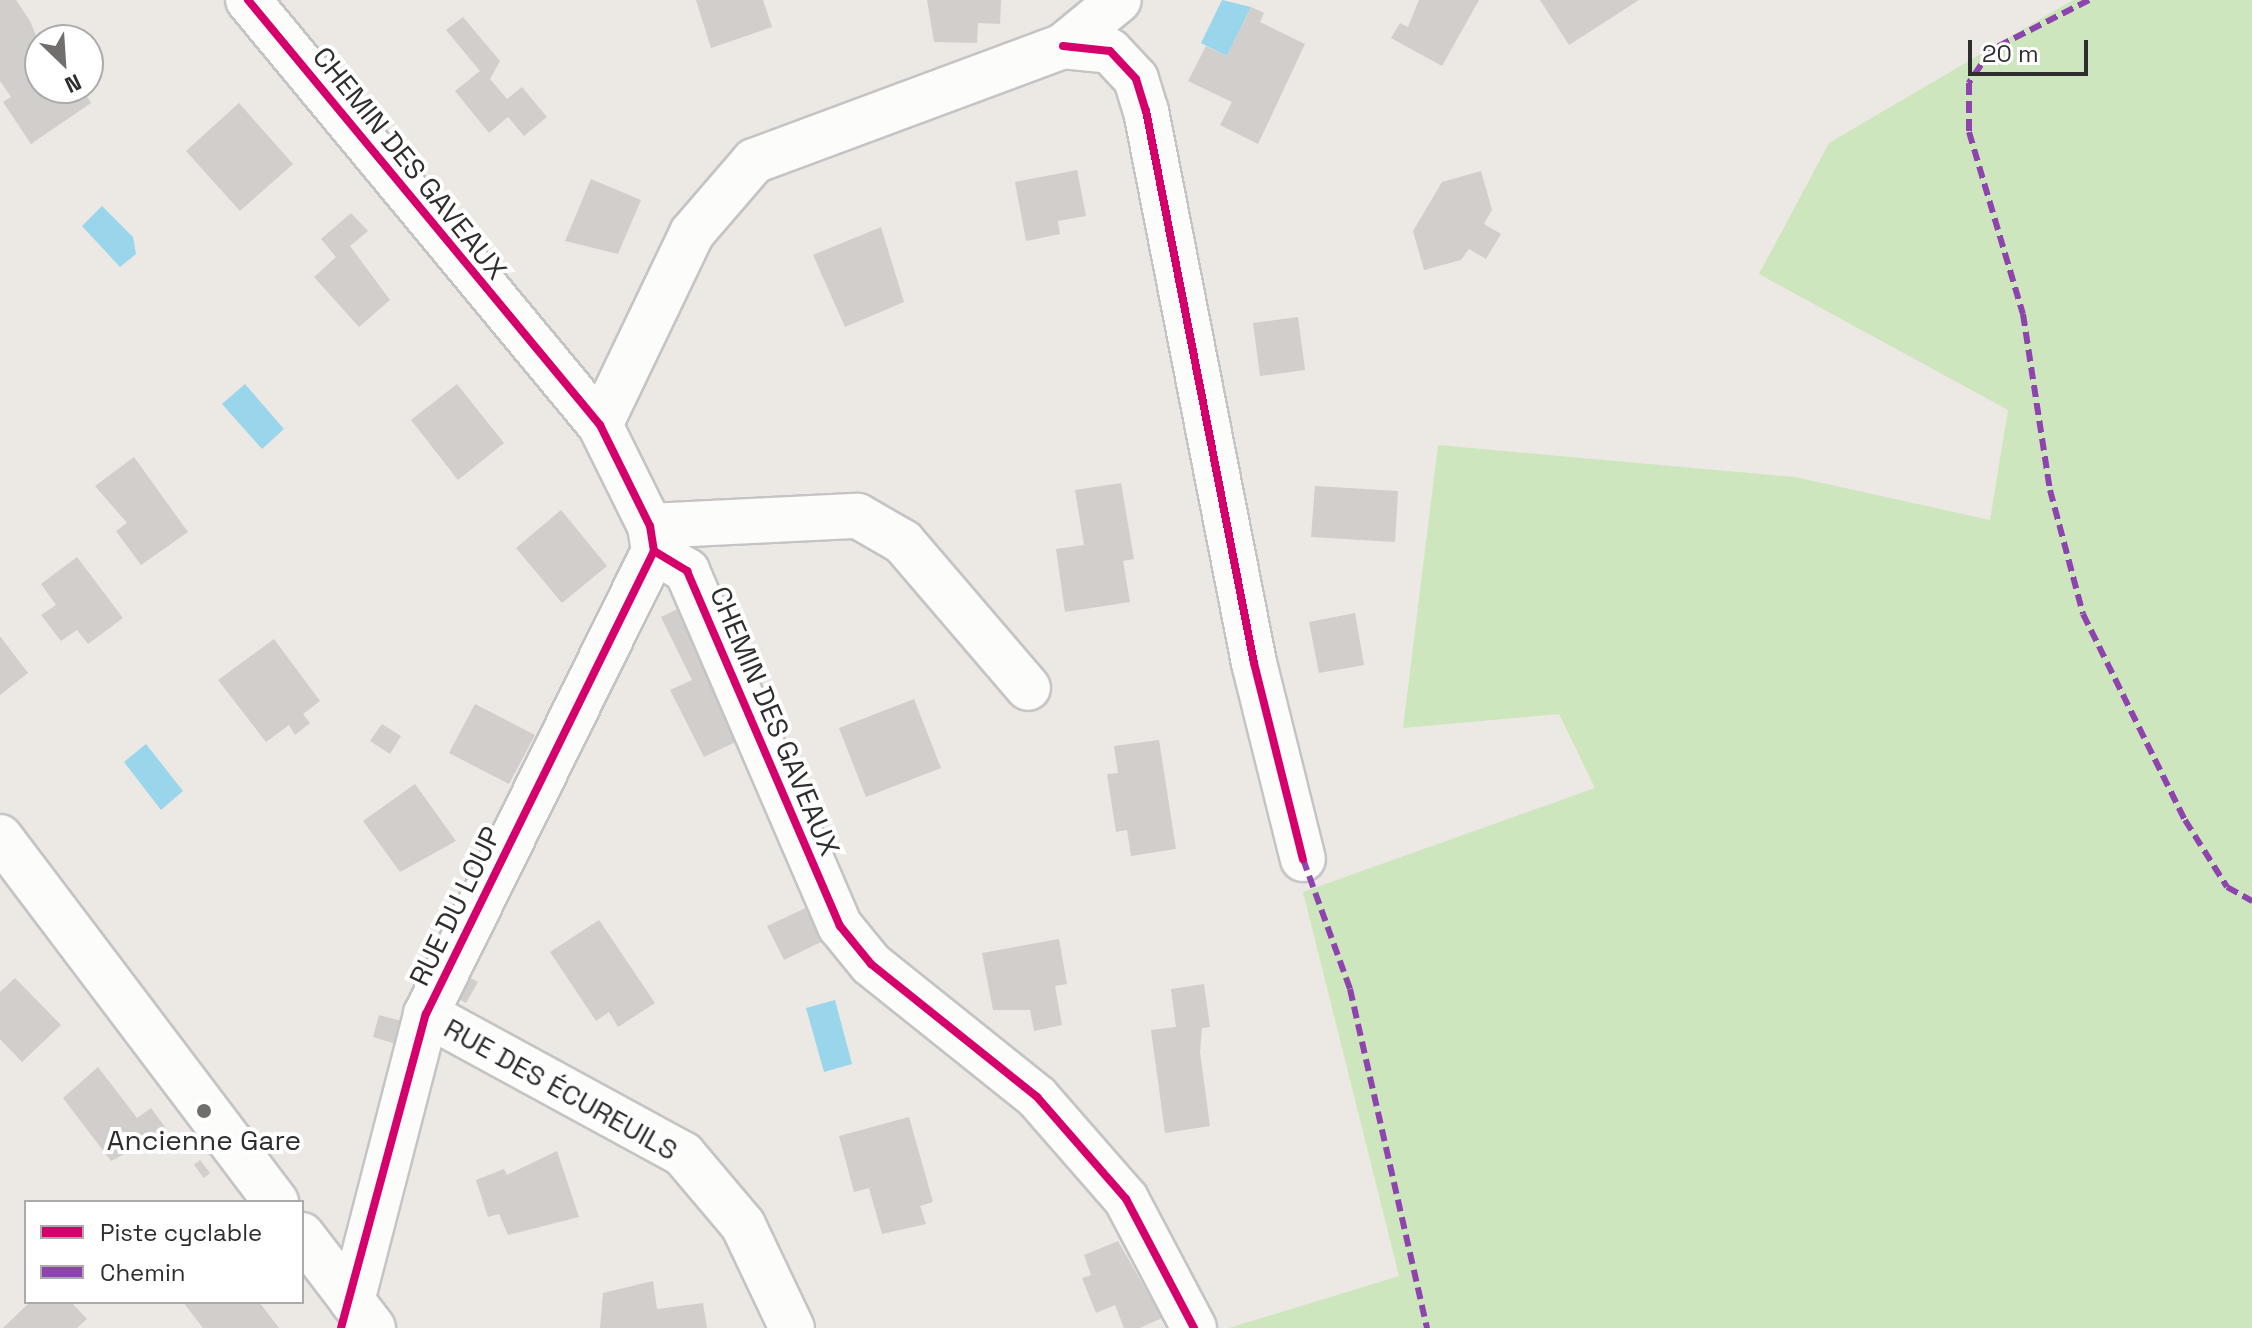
<!DOCTYPE html>
<meta charset="utf-8">
<style>
body{margin:0}
#map{position:relative;width:2252px;height:1328px;overflow:hidden;background:#ece8e4;font-family:"Space Grotesk",sans-serif}
div>[style]{position:absolute}
[style*='--x']{left:calc(var(--x)*1px);top:calc(var(--y)*1px);width:calc(var(--w)*1px);rotate:calc(var(--a)*1deg)}
.green>*{inset:0;background:#cee6be}
.water>*{inset:0;background:#99d6ec}
.building>*{inset:0;background:#d1cecb}
.roads{filter:drop-shadow(2px 0 #c5c4c5) drop-shadow(-2px 0 #c5c4c5) drop-shadow(0 2px #c5c4c5) drop-shadow(0 -2px #c5c4c5)}
.minor>*{height:44px;margin:-22px;padding:0 22px;transform-origin:22px;border-radius:22px;background:#fcfcfb}
.secondary>*{height:44px;margin:-22px;padding:0 22px;transform-origin:22px;border-radius:22px;background:#fcfcfb}
.quiet>*{height:6px;margin-top:-3px;transform-origin:0;background:repeating-linear-gradient(90deg,#8e44ad 0 12px,transparent 0 18px)}
.cycleway>*{height:8px;margin:-4px;padding:0 4px;transform-origin:4px;border-radius:4px;background:#d6006c}
.dots>*{width:22px;height:22px;translate:-50% -50%;box-sizing:border-box;border:4px solid #fff;border-radius:50%}
span{translate:-50% -50%;white-space:nowrap;text-align:center;line-height:1.15;-webkit-text-stroke:8px #fff;paint-order:stroke}
.street-label{font-size:28px;color:#2e2e2e}
.poi-label{font-size:28px;color:#2e2e2e}
.legend{position:absolute;left:24px;top:1200px;width:280px;height:104px;box-sizing:border-box;background:#fff;border:2px solid #ababab;margin:0;padding:10px 14px;list-style:none;font-size:24px;color:#2e2e2e}
.legend li{display:flex;align-items:center;gap:16px;height:40px}
.legend b{width:40px;border:2px solid #ababab}
.north{position:absolute;left:24px;top:24px;width:80px;height:80px;box-sizing:border-box;background:#fff;border:2px solid #ababab;border-radius:50%;rotate:155deg;font-size:22px;font-weight:700;line-height:32px;text-align:center;color:#2e2e2e}
.north::after{content:'';display:block;margin:auto;width:28px;height:36px;background:#706f6e;clip-path:polygon(50% 0,100% 100%,50% 72%,0 100%)}
.scale{position:absolute;left:1968px;top:40px;width:120px;height:36px;box-sizing:border-box;border:4px solid #2e2e2e;border-top:0;padding-left:10px;font-size:24px;line-height:28px;white-space:nowrap;color:#2e2e2e;-webkit-text-stroke:6px #fff;paint-order:stroke}
</style>
<div id="map">
<div class="green">
<div style="clip-path:polygon(2073px 0,2252px 0,2252px 1328px,1229px 1328px,1399px 1276px,1303px 892px,1595px 788px,1559px 714px,1403px 728px,1438px 445px,1795px 477px,1990px 520px,2008px 410px,1759px 274px,1829px 143px)"></div>
</div>
<div class="water">
<div style="clip-path:polygon(1222px 0,1251px 7px,1227px 56px,1201px 43px)"></div>
<div style="clip-path:polygon(102px 206px,133px 237px,136px 254px,120px 267px,82px 226px)"></div>
<div style="clip-path:polygon(245px 384px,284px 429px,262px 449px,222px 404px)"></div>
<div style="clip-path:polygon(146px 744px,183px 791px,161px 810px,124px 762px)"></div>
<div style="clip-path:polygon(835px 1000px,852px 1064px,824px 1072px,806px 1008px)"></div>
</div>
<div class="building">
<div style="clip-path:polygon(0 0,16px 0,30px 21px,40px 45px,40px 88px,82px 88px,91px 103px,31px 144px,3px 102px,11px 97px,0 81px)"></div>
<div style="clip-path:polygon(696px 0,763px 0,772px 27px,711px 48px)"></div>
<div style="clip-path:polygon(927px 0,1001px 0,1000px 24px,978px 23px,977px 43px,934px 42px)"></div>
<div style="clip-path:polygon(1419px 0,1479px 0,1442px 66px,1391px 38px,1400px 23px,1408px 27px)"></div>
<div style="clip-path:polygon(1540px 0,1639px 0,1569px 45px)"></div>
<div style="clip-path:polygon(1251px 7px,1264px 13px,1260px 22px,1305px 44px,1258px 144px,1220px 125px,1232px 102px,1188px 81px,1206px 46px,1227px 56px)"></div>
<div style="clip-path:polygon(463px 17px,500px 61px,490px 79px,507px 99px,522px 87px,547px 117px,524px 136px,508px 117px,489px 133px,455px 91px,480px 71px,446px 30px)"></div>
<div style="clip-path:polygon(239px 103px,293px 164px,240px 211px,186px 151px)"></div>
<div style="clip-path:polygon(1077px 170px,1086px 216px,1058px 221px,1060px 234px,1026px 241px,1015px 182px)"></div>
<div style="clip-path:polygon(1481px 171px,1492px 210px,1484px 224px,1501px 234px,1486px 259px,1469px 249px,1461px 260px,1424px 270px,1413px 231px,1442px 182px)"></div>
<div style="clip-path:polygon(591px 179px,641px 200px,618px 254px,565px 241px)"></div>
<div style="clip-path:polygon(351px 213px,368px 231px,350px 246px,390px 300px,359px 327px,314px 277px,336px 257px,321px 239px)"></div>
<div style="clip-path:polygon(881px 227px,904px 302px,845px 327px,813px 255px)"></div>
<div style="clip-path:polygon(1298px 317px,1305px 370px,1260px 376px,1253px 323px)"></div>
<div style="clip-path:polygon(457px 384px,504px 443px,458px 480px,411px 420px)"></div>
<div style="clip-path:polygon(134px 457px,188px 532px,141px 565px,116px 531px,127px 523px,95px 486px)"></div>
<div style="clip-path:polygon(1121px 483px,1134px 559px,1123px 561px,1130px 602px,1065px 612px,1056px 549px,1084px 545px,1075px 490px)"></div>
<div style="clip-path:polygon(1315px 486px,1398px 491px,1395px 542px,1311px 537px)"></div>
<div style="clip-path:polygon(561px 510px,607px 566px,562px 603px,516px 548px)"></div>
<div style="clip-path:polygon(77px 557px,123px 618px,88px 644px,77px 630px,61px 641px,41px 615px,56px 605px,41px 584px)"></div>
<div style="clip-path:polygon(694px 601px,748px 736px,704px 757px,670px 690px,692px 680px,661px 617px)"></div>
<div style="clip-path:polygon(1355px 613px,1364px 665px,1319px 673px,1309px 622px)"></div>
<div style="clip-path:polygon(0 636px,28px 673px,0 695px)"></div>
<div style="clip-path:polygon(274px 639px,320px 701px,303px 714px,310px 723px,295px 735px,289px 725px,266px 742px,218px 680px)"></div>
<div style="clip-path:polygon(914px 699px,941px 768px,866px 797px,839px 728px)"></div>
<div style="clip-path:polygon(475px 704px,535px 735px,509px 784px,449px 753px)"></div>
<div style="clip-path:polygon(382px 724px,401px 736px,390px 754px,370px 741px)"></div>
<div style="clip-path:polygon(1159px 740px,1176px 849px,1131px 856px,1127px 830px,1116px 832px,1107px 774px,1118px 773px,1114px 746px)"></div>
<div style="clip-path:polygon(415px 784px,456px 841px,400px 872px,363px 821px)"></div>
<div style="clip-path:polygon(812px 905px,827px 939px,784px 960px,767px 926px)"></div>
<div style="clip-path:polygon(599px 920px,655px 1003px,618px 1027px,609px 1012px,596px 1021px,550px 952px)"></div>
<div style="clip-path:polygon(1059px 939px,1067px 984px,1055px 986px,1062px 1025px,1034px 1031px,1030px 1010px,993px 1010px,982px 953px)"></div>
<div style="clip-path:polygon(465px 975px,478px 982px,466px 1003px,453px 996px)"></div>
<div style="clip-path:polygon(15px 978px,61px 1025px,22px 1062px,0 1039px,0 992px)"></div>
<div style="clip-path:polygon(1204px 984px,1210px 1027px,1202px 1028px,1200px 1052px,1210px 1126px,1165px 1133px,1151px 1030px,1176px 1027px,1171px 989px)"></div>
<div style="clip-path:polygon(379px 1015px,402px 1021px,396px 1044px,373px 1037px)"></div>
<div style="clip-path:polygon(98px 1067px,137px 1118px,151px 1108px,168px 1131px,111px 1161px,63px 1098px)"></div>
<div style="clip-path:polygon(909px 1117px,933px 1202px,920px 1206px,926px 1224px,882px 1234px,869px 1188px,854px 1192px,839px 1136px)"></div>
<div style="clip-path:polygon(557px 1151px,579px 1217px,508px 1235px,499px 1214px,488px 1217px,476px 1180px,504px 1169px,507px 1175px)"></div>
<div style="clip-path:polygon(200px 1160px,210px 1173px,204px 1178px,194px 1165px)"></div>
<div style="clip-path:polygon(1118px 1241px,1162px 1318px,1140px 1328px,1124px 1328px,1115px 1305px,1096px 1313px,1082px 1278px,1091px 1275px,1084px 1255px)"></div>
<div style="clip-path:polygon(653px 1281px,657px 1309px,703px 1303px,707px 1328px,600px 1328px,603px 1293px)"></div>
<div style="clip-path:polygon(30px 1302px,71px 1302px,87px 1319px,77px 1328px,3px 1328px)"></div>
<div style="clip-path:polygon(183px 1302px,259px 1302px,279px 1328px,203px 1328px)"></div>
</div>
<div class="roads">
<div class="minor">
<div style="--x:248;--y:0;--w:552;--a:50.37"></div>
<div style="--x:600;--y:425;--w:113;--a:63.7"></div>
<div style="--x:650;--y:526;--w:25;--a:81"></div>
<div style="--x:654;--y:551;--w:39;--a:31"></div>
<div style="--x:687;--y:571;--w:387;--a:66.7"></div>
<div style="--x:840;--y:926;--w:49;--a:50.8"></div>
<div style="--x:871;--y:964;--w:213;--a:38.7"></div>
<div style="--x:1037;--y:1097;--w:135;--a:48.9"></div>
<div style="--x:1126;--y:1199;--w:146;--a:62.2"></div>
<div style="--x:1063;--y:46;--w:47;--a:6.1"></div>
<div style="--x:1110;--y:51;--w:38;--a:47"></div>
<div style="--x:1136;--y:79;--w:34;--a:73"></div>
<div style="--x:1146;--y:111;--w:562;--a:78.93"></div>
<div style="--x:1254;--y:663;--w:202;--a:76"></div>
<div style="--x:600;--y:425;--w:213;--a:-64.4"></div>
<div style="--x:692;--y:233;--w:95;--a:-49.3"></div>
<div style="--x:754;--y:161;--w:330;--a:-20.4"></div>
<div style="--x:1063;--y:46;--w:72;--a:-39.4"></div>
<div style="--x:650;--y:526;--w:208;--a:-2.8"></div>
<div style="--x:858;--y:516;--w:52;--a:30"></div>
<div style="--x:903;--y:542;--w:192;--a:49.4"></div>
<div style="--x:426;--y:1014;--w:293;--a:28.6"></div>
<div style="--x:683;--y:1154;--w:93;--a:49.8"></div>
<div style="--x:743;--y:1225;--w:114;--a:64.6"></div>
<div style="--x:352;--y:1301;--w:296;--a:-75.5"></div>
<div style="--x:426;--y:1014;--w:516;--a:-63.78"></div>
</div>
<div class="secondary">
<div style="--x:0;--y:837;--w:458;--a:52.9"></div>
<div style="--x:302;--y:1235;--w:117;--a:52.6"></div>
</div>
</div>
<div class="quiet">
<div style="--x:2089;--y:0;--w:110;--a:153"></div>
<div style="--x:1991;--y:50;--w:40;--a:124"></div>
<div style="--x:1969;--y:83;--w:49;--a:90"></div>
<div style="--x:1969;--y:132;--w:190;--a:73.5"></div>
<div style="--x:2023;--y:314;--w:178;--a:81.3"></div>
<div style="--x:2050;--y:490;--w:128;--a:75.1"></div>
<div style="--x:2083;--y:614;--w:230;--a:63.7"></div>
<div style="--x:2185;--y:820;--w:79;--a:57.9"></div>
<div style="--x:2227;--y:887;--w:29;--a:29"></div>
<div style="--x:1303;--y:859;--w:138;--a:70.1"></div>
<div style="--x:1350;--y:989;--w:348;--a:77.2"></div>
</div>
<div class="cycleway">
<div style="--x:248;--y:0;--w:552;--a:50.37"></div>
<div style="--x:600;--y:425;--w:113;--a:63.7"></div>
<div style="--x:650;--y:526;--w:25;--a:81"></div>
<div style="--x:654;--y:551;--w:39;--a:31"></div>
<div style="--x:687;--y:571;--w:387;--a:66.7"></div>
<div style="--x:840;--y:926;--w:49;--a:50.8"></div>
<div style="--x:871;--y:964;--w:213;--a:38.7"></div>
<div style="--x:1037;--y:1097;--w:135;--a:48.9"></div>
<div style="--x:1126;--y:1199;--w:146;--a:62.2"></div>
<div style="--x:1063;--y:46;--w:47;--a:6.1"></div>
<div style="--x:1110;--y:51;--w:38;--a:47"></div>
<div style="--x:1136;--y:79;--w:34;--a:73"></div>
<div style="--x:1146;--y:111;--w:562;--a:78.93"></div>
<div style="--x:1254;--y:663;--w:202;--a:76"></div>
<div style="--x:341;--y:1328;--w:325;--a:-74.9"></div>
<div style="--x:426;--y:1014;--w:516;--a:-63.78"></div>
</div>
<div class="dots">
<div style="left:204px;top:1111px;background:#706f6e"></div>
</div>
<div class="street-label">
<span style="left:410px;top:163px;rotate:51deg">CHEMIN DES GAVEAUX</span>
<span style="left:775px;top:721px;rotate:67deg">CHEMIN DES GAVEAUX</span>
<span style="left:455px;top:906px;rotate:-64deg">RUE DU LOUP</span>
<span style="left:561px;top:1089px;rotate:29deg">RUE DES ÉCUREUILS</span>
</div>
<div class="poi-label">
<span style="left:204px;top:1140px">Ancienne Gare</span>
</div>
<ul class="legend">
<li><b style="height:10px;background:#d6006c"></b>Piste cyclable</li>
<li><b style="height:10px;background:#8e44ad"></b>Chemin</li>
</ul>
<div class="north">N</div>
<div class="scale">20 m</div>
</div>
